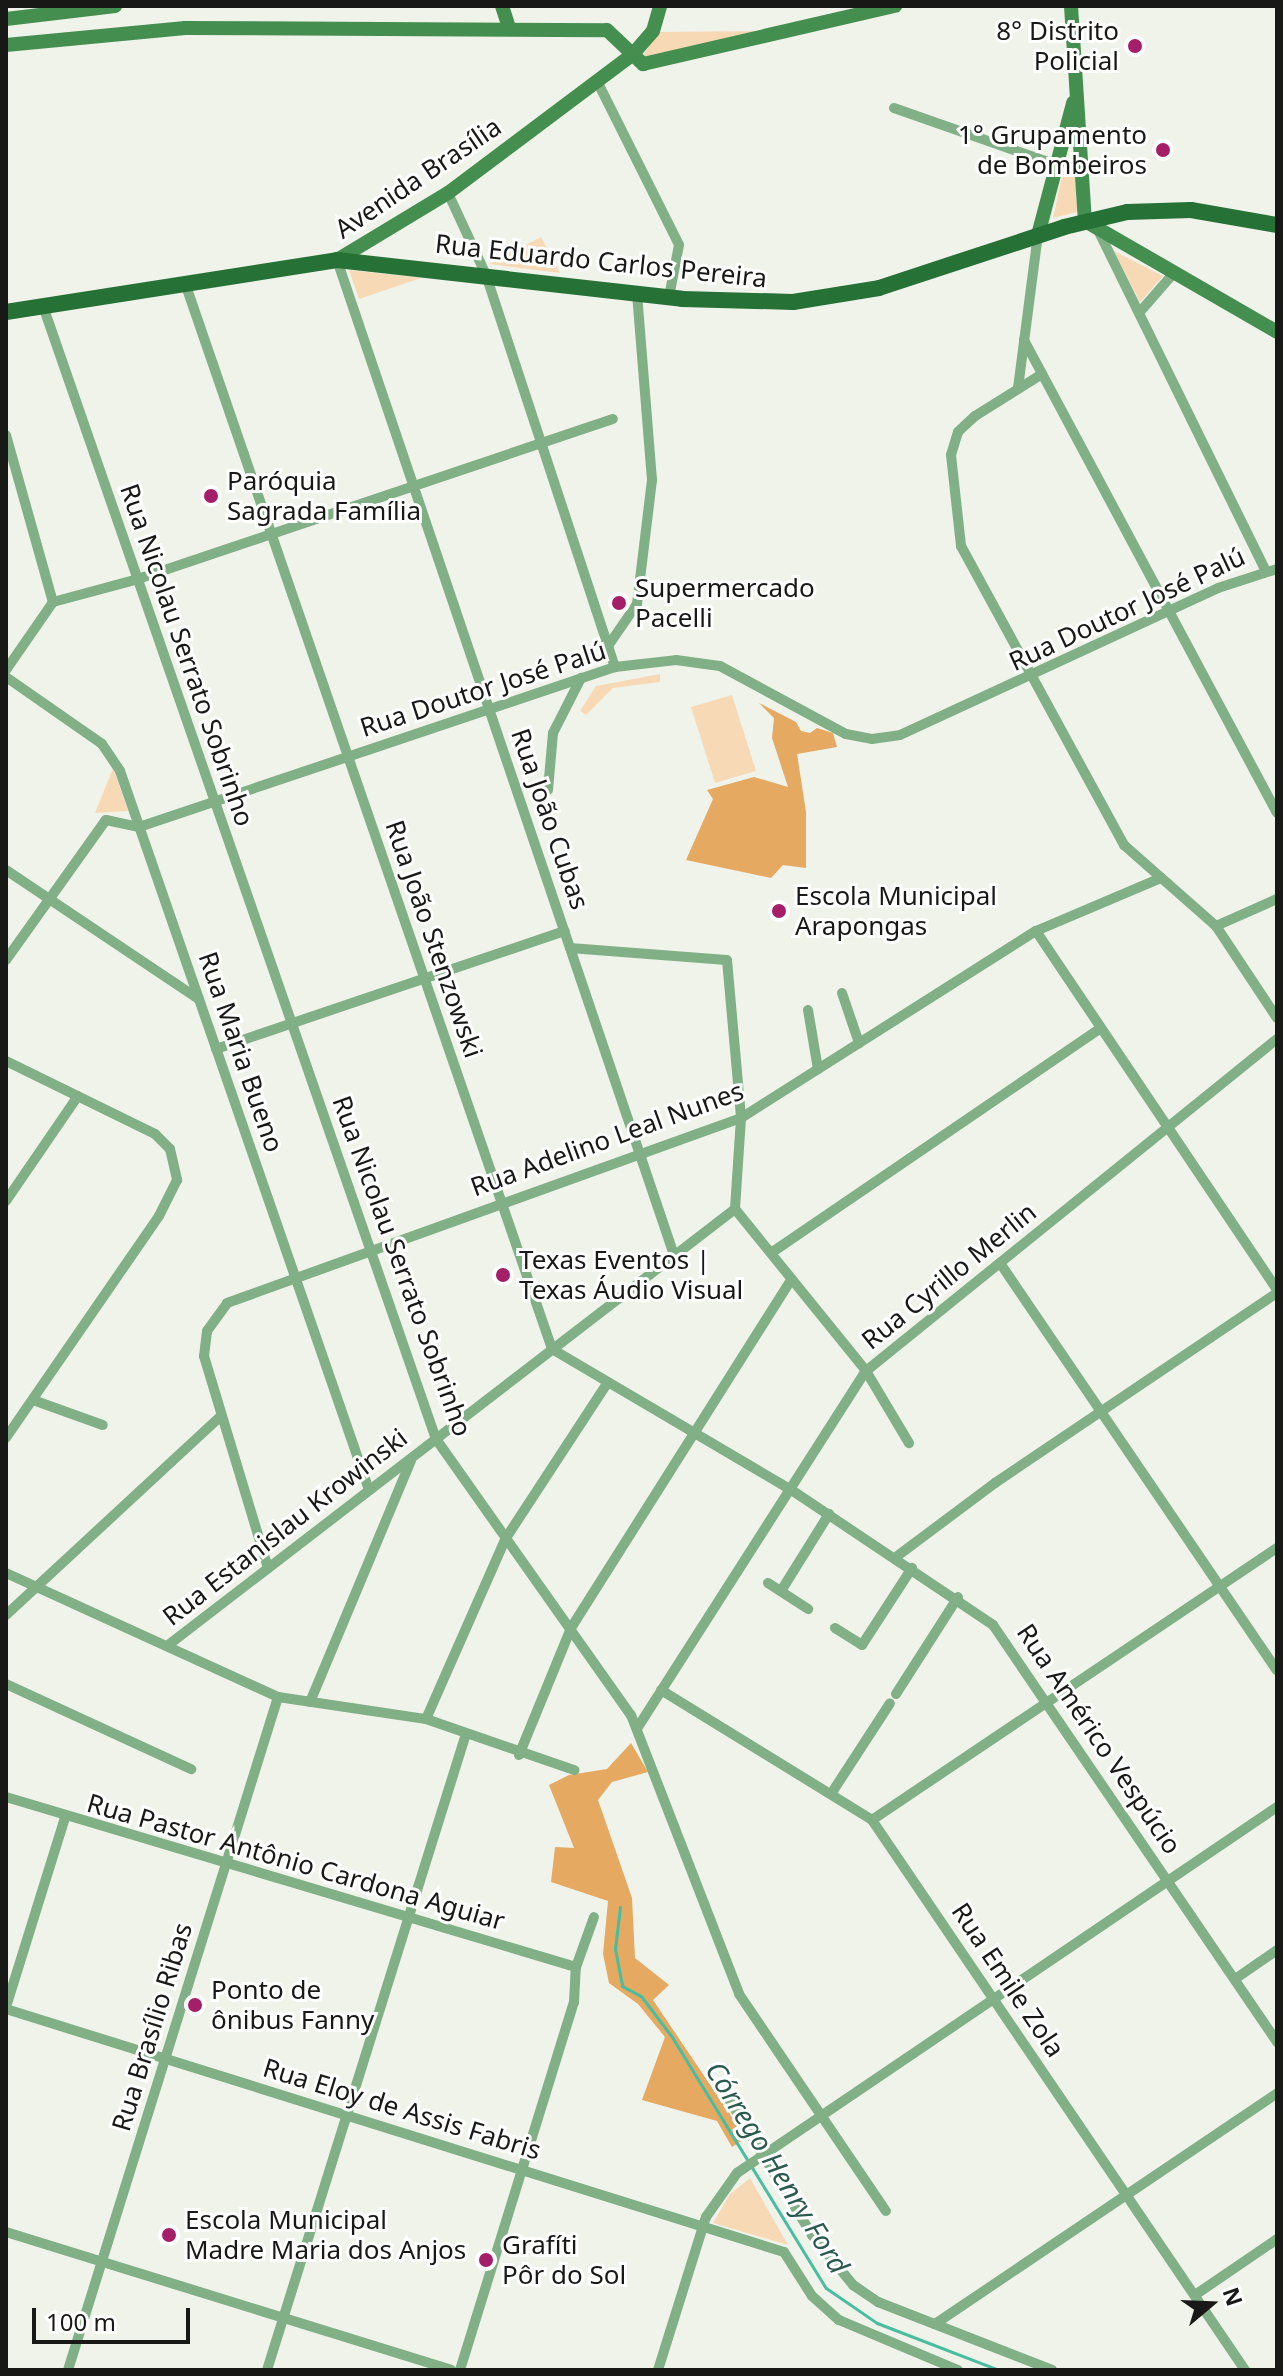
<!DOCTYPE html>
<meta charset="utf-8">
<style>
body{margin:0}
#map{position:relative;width:1283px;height:2376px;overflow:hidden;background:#f0f3ea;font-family:"Noto Sans",sans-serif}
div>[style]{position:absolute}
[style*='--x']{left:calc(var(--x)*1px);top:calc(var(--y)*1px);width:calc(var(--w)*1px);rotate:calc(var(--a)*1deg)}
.green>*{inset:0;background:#f8d9b6}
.forest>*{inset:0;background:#e5a961}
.stream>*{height:3px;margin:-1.5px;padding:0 1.5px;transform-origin:1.5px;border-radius:1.5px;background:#48bd9f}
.street>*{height:10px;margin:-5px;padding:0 5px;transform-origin:5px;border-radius:5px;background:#81af86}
.secondary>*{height:14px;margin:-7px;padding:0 7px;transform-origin:7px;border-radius:7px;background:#448e50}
.primary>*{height:16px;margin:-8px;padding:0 8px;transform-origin:8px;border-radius:8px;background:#267136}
.dots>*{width:22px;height:22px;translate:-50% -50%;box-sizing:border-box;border:4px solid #fff;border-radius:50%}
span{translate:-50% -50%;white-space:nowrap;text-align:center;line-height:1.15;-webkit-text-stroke:6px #fff;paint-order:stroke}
.poi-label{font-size:26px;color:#181916}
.right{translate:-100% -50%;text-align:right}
.left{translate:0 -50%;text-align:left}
.street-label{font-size:26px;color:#181916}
.water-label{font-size:28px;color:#2a5a4d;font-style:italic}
.frame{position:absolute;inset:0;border:8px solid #181916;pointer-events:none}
.north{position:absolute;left:1171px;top:2264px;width:80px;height:80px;-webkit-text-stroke:6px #fff;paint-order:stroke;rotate:71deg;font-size:22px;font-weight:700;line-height:32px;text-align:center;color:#181916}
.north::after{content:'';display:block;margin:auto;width:28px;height:36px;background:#181916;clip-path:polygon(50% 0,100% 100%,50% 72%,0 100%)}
.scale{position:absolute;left:32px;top:2308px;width:158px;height:36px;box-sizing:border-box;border:4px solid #181916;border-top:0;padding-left:10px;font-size:24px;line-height:28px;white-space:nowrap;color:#181916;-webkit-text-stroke:6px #fff;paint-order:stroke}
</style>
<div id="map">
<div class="green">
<div style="clip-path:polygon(764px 31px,642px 57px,659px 32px)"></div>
<div style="clip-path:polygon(1075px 162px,1077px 212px,1053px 218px,1065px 163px)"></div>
<div style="clip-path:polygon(541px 237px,560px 273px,489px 264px)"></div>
<div style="clip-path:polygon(1114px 251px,1163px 276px,1140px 302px)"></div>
<div style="clip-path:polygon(349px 270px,421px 278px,359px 299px)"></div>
<div style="clip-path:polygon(660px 674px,660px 682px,613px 688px,586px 715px,580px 711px,596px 686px)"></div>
<div style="clip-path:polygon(732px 695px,756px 771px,715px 783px,691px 707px)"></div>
<div style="clip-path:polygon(113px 768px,128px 811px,95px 813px)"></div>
<div style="clip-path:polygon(750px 2178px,788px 2245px,713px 2223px,730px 2194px)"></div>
</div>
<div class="forest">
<div style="clip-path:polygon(759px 703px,796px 722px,801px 731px,810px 733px,817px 728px,833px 733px,837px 747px,797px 754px,806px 812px,806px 868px,783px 865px,771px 878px,686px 860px,713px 799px,707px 790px,754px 777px,788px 787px,772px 738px,774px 718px)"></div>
<div style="clip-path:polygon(631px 1743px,648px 1772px,612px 1782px,598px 1800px,632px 1898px,635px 1958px,669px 1985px,653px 2000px,746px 2138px,732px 2147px,717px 2121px,642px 2100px,665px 2037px,638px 2004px,609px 1983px,603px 1954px,608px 1901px,551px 1882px,555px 1847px,574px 1848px,549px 1785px,569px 1775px,607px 1769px)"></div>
</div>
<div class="stream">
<div style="--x:620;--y:1907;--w:42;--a:96.8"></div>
<div style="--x:615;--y:1949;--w:38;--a:79"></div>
<div style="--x:622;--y:1986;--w:21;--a:28"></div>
<div style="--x:641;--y:1996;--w:51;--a:52.9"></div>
<div style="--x:672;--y:2037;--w:294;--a:58.5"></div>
<div style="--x:826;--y:2288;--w:62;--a:34.5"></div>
<div style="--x:877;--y:2323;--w:131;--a:21.1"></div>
</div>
<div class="street">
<div style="--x:597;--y:81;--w:183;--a:63.4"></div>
<div style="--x:679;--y:245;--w:53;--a:100.9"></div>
<div style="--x:894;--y:108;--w:173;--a:19.3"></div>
<div style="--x:448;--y:193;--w:90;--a:65.1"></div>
<div style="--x:486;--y:275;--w:413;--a:71.8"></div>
<div style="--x:1099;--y:232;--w:377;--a:63.8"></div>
<div style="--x:337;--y:260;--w:1051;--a:71.29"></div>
<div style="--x:185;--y:283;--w:1127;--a:71"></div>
<div style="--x:552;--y:1349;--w:276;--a:30.5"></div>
<div style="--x:790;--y:1489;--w:244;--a:33.8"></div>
<div style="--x:993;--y:1625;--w:505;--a:55.74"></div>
<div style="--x:43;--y:306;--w:1199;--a:70.87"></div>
<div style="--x:436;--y:1439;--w:338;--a:54.8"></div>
<div style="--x:631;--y:1715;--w:299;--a:68.8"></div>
<div style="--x:739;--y:1994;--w:262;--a:55.9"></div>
<div style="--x:1139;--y:313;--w:52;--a:-48.9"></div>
<div style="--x:1024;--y:340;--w:536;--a:61.86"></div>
<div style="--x:1042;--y:374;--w:79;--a:147.9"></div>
<div style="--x:975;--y:416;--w:23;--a:137"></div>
<div style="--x:958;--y:432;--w:24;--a:107"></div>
<div style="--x:951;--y:455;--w:92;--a:83.7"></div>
<div style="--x:961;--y:546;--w:341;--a:61.4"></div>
<div style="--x:1124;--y:845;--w:123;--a:41.4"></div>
<div style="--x:1216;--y:926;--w:110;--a:56.5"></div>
<div style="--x:1018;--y:388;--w:154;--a:-82.6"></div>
<div style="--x:6;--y:435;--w:173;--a:74.3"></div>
<div style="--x:608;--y:646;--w:51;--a:-55.4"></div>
<div style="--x:637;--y:604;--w:125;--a:-83.1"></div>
<div style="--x:652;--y:480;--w:188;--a:-94.6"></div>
<div style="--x:6;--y:670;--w:83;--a:-55.3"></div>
<div style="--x:53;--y:602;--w:88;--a:-15.1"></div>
<div style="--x:138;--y:579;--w:501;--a:-18.62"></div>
<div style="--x:6;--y:677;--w:117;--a:34.9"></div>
<div style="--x:102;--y:744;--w:32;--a:56"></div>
<div style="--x:120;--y:771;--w:761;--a:70.9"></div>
<div style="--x:548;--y:790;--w:57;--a:-85"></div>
<div style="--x:553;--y:733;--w:62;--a:-63"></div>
<div style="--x:6;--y:870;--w:232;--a:33.8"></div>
<div style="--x:1216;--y:926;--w:67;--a:-23.9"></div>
<div style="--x:1036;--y:931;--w:432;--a:56.1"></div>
<div style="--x:570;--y:948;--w:157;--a:4.4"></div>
<div style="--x:727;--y:960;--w:159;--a:84.9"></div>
<div style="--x:741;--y:1118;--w:91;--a:93.8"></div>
<div style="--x:735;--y:1209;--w:208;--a:51"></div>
<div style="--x:866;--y:1371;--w:84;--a:59.2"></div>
<div style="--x:6;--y:960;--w:172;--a:-54.5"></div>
<div style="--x:106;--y:820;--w:34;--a:12"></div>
<div style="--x:139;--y:827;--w:502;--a:-18.58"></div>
<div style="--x:615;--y:667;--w:61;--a:-6.5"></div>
<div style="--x:676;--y:660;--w:44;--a:7.8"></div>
<div style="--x:720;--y:666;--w:143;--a:28.4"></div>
<div style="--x:846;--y:734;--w:26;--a:11"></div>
<div style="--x:872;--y:739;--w:28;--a:-8"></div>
<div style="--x:900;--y:735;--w:350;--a:-24.8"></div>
<div style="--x:1218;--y:588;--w:62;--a:-17.9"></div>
<div style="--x:842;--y:993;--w:53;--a:71.2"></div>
<div style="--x:808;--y:1010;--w:60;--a:80.4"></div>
<div style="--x:216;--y:1049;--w:368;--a:-18.7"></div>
<div style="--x:6;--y:1061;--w:166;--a:26.1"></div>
<div style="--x:155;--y:1134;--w:21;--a:45"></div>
<div style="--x:170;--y:1149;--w:32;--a:77"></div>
<div style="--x:177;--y:1180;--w:40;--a:116.6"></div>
<div style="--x:159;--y:1216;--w:270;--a:124.6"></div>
<div style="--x:6;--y:1201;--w:127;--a:-55.6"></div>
<div style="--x:771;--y:1253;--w:399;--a:-34.3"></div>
<div style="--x:1000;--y:1263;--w:492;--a:55.8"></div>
<div style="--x:33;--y:1400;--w:74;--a:19.7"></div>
<div style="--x:896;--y:1557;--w:124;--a:-36.8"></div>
<div style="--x:995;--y:1483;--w:340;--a:-34"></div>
<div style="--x:268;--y:1568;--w:221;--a:-106.8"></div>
<div style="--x:204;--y:1356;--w:25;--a:-83"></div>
<div style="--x:207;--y:1331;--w:34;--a:-54"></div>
<div style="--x:227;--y:1303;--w:546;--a:-19.79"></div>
<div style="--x:741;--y:1118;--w:349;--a:-32.4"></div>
<div style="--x:1036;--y:931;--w:136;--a:-23"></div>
<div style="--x:6;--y:1573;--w:299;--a:24.5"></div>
<div style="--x:278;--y:1697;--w:150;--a:8.5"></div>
<div style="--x:426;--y:1719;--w:157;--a:19"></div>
<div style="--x:768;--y:1583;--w:48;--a:33"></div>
<div style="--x:781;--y:1591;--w:91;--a:-58.1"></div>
<div style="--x:6;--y:1615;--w:293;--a:-42.8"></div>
<div style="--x:835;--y:1628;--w:32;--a:32"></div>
<div style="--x:862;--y:1645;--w:92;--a:-57"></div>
<div style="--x:167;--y:1646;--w:717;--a:-37.57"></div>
<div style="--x:6;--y:1684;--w:204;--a:24.7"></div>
<div style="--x:661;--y:1690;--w:248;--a:31.6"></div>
<div style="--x:872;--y:1820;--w:665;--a:55.86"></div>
<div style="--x:896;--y:1694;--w:115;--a:-57.4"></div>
<div style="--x:310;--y:1702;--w:262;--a:-67.3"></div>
<div style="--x:426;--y:1719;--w:198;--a:-66.2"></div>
<div style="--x:506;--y:1538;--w:186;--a:-56.8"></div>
<div style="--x:638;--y:1727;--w:423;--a:-57.4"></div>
<div style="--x:866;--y:1371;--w:528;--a:-38.93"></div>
<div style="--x:519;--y:1755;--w:137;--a:-67.7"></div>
<div style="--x:571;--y:1628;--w:413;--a:-57.7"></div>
<div style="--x:831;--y:1794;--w:108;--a:-57"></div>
<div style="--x:6;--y:1797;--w:595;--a:16.61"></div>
<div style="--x:872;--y:1820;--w:488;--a:-33.9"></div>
<div style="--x:1235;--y:1979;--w:51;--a:-34.6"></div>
<div style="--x:6;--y:2007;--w:198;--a:-72.7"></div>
<div style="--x:6;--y:2009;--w:815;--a:17.35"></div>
<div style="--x:784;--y:2252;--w:52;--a:57.5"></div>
<div style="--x:812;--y:2296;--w:36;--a:42"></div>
<div style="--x:839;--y:2320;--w:129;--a:22.8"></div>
<div style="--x:725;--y:2093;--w:167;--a:58.5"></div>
<div style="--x:812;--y:2235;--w:65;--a:50.6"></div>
<div style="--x:853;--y:2285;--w:30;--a:34"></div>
<div style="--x:878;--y:2302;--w:187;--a:21.3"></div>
<div style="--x:6;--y:2232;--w:466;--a:17.2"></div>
<div style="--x:1195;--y:2295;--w:99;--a:-34.3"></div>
<div style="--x:935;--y:2324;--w:413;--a:-34"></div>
<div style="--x:68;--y:2370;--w:705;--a:-72.67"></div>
<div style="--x:267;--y:2370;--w:666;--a:-72.63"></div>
<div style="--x:460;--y:2370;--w:385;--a:-72.8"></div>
<div style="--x:574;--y:2002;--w:35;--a:-87"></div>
<div style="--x:576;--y:1967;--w:53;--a:-70.2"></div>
<div style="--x:658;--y:2370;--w:160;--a:-72.6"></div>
<div style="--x:706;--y:2217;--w:54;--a:-54.8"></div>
<div style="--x:737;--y:2173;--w:652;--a:-34.13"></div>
</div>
<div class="secondary">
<div style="--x:502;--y:6;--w:23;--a:72"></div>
<div style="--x:1071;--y:6;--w:215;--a:86.3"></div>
<div style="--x:1085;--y:221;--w:222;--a:30"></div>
<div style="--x:6;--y:19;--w:110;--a:-6.8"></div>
<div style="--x:6;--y:45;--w:180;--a:-5.4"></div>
<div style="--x:185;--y:28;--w:422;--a:0.3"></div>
<div style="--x:607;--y:30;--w:50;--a:43.4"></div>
<div style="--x:643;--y:64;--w:259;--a:-13"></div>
<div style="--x:1038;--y:235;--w:137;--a:-75.1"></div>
<div style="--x:337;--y:260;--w:130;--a:-31.1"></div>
<div style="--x:448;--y:193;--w:231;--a:-36.9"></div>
<div style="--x:633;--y:54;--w:30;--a:-49"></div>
<div style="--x:653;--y:31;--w:26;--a:-74"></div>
</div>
<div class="primary">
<div style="--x:6;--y:312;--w:335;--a:-8.9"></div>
<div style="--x:337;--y:260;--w:347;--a:6.4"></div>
<div style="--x:682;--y:299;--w:111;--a:1.5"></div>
<div style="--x:793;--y:302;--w:87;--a:-9.2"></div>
<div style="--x:879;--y:288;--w:195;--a:-18.2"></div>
<div style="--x:1064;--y:227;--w:65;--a:-13.4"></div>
<div style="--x:1127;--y:212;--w:64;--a:-1.8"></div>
<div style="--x:1191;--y:210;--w:87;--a:9.9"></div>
</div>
<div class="dots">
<div style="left:1135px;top:46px;background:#a41e69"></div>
<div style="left:1163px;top:150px;background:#a41e69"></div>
<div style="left:211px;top:496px;background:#a41e69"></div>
<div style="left:619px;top:603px;background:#a41e69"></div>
<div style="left:779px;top:911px;background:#a41e69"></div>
<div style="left:503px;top:1275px;background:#a41e69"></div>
<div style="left:195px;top:2005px;background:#a41e69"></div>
<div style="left:169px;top:2235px;background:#a41e69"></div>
<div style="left:486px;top:2260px;background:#a41e69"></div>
</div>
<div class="poi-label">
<span class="right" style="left:1119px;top:46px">8° Distrito<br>Policial</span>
<span class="right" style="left:1147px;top:150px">1° Grupamento<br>de Bombeiros</span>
<span class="left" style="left:227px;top:496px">Paróquia<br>Sagrada Família</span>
<span class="left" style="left:635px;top:603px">Supermercado<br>Pacelli</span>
<span class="left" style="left:795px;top:911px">Escola Municipal<br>Arapongas</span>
<span class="left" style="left:519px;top:1275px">Texas Eventos |<br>Texas Áudio Visual</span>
<span class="left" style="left:211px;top:2005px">Ponto de<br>ônibus Fanny</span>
<span class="left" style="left:185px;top:2235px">Escola Municipal<br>Madre Maria dos Anjos</span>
<span class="left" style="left:502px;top:2260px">Grafíti<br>Pôr do Sol</span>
</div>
<div class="street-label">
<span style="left:418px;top:178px;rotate:-34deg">Avenida Brasília</span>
<span style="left:601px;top:261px;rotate:6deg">Rua Eduardo Carlos Pereira</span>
<span style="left:1127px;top:609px;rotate:-25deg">Rua Doutor José Palú</span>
<span style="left:187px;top:655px;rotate:71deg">Rua Nicolau Serrato Sobrinho</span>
<span style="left:483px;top:689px;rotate:-18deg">Rua Doutor José Palú</span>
<span style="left:550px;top:819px;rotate:71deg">Rua João Cubas</span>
<span style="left:434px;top:939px;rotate:71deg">Rua João Stenzowski</span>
<span style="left:241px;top:1052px;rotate:71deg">Rua Maria Bueno</span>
<span style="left:607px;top:1139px;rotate:-20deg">Rua Adelino Leal Nunes</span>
<span style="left:402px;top:1266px;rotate:70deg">Rua Nicolau Serrato Sobrinho</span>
<span style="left:949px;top:1276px;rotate:-39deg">Rua Cyrillo Merlin</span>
<span style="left:285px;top:1527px;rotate:-38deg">Rua Estanislau Krowinski</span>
<span style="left:1099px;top:1739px;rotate:56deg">Rua Américo Vespúcio</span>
<span style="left:296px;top:1862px;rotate:16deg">Rua Pastor Antônio Cardona Aguiar</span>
<span style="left:1008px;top:1980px;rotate:56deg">Rua Emile Zola</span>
<span style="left:152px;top:2027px;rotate:-73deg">Rua Brasílio Ribas</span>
<span style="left:402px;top:2109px;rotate:17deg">Rua Eloy de Assis Fabris</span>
</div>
<div class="water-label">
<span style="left:778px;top:2167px;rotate:58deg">Córrego Henry Ford</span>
</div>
<div class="frame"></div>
<div class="north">N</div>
<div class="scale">100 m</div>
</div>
